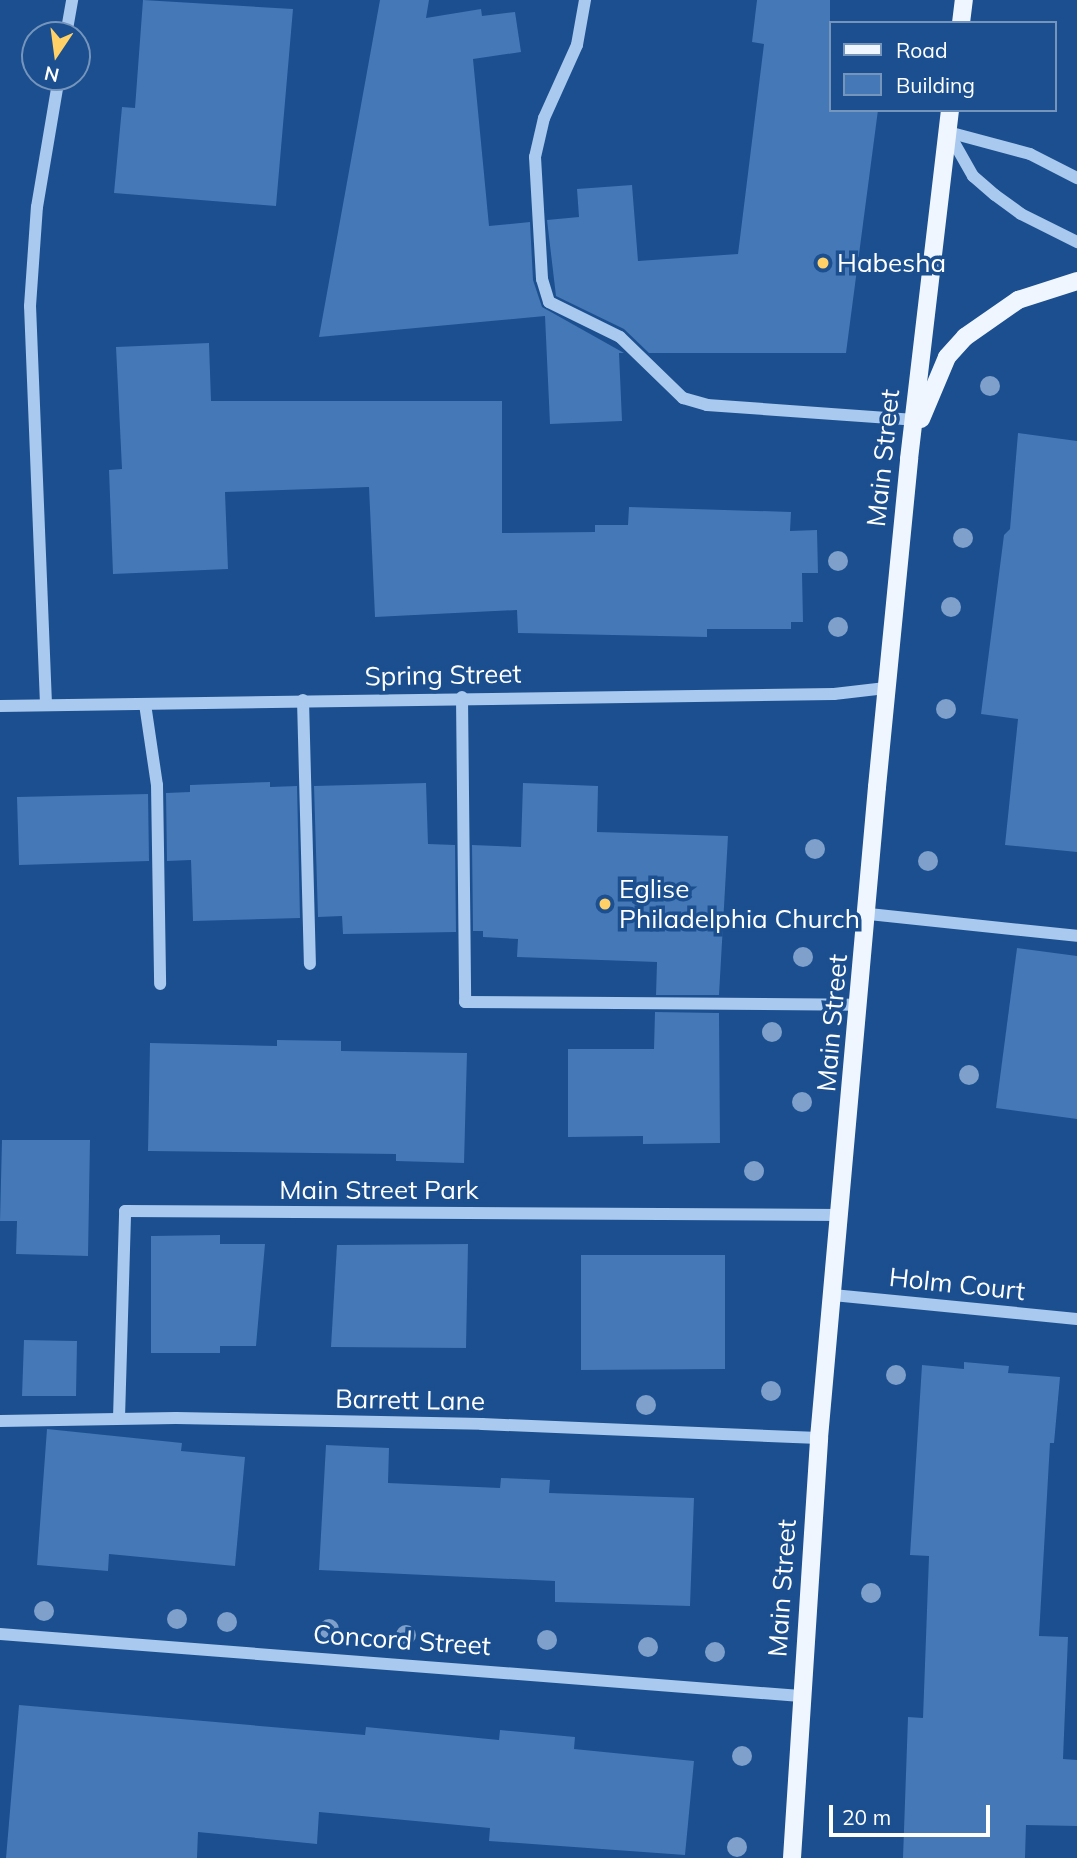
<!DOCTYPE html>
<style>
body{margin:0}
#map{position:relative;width:1077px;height:1858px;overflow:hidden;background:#1b4f8f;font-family:Mulish,sans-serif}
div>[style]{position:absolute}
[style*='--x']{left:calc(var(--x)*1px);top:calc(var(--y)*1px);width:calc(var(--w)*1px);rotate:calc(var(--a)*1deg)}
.building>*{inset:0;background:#4478b7}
.minor>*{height:12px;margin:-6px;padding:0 6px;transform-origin:6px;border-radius:6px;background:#a9c9ee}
.major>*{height:18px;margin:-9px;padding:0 9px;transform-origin:9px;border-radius:9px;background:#f0f6ff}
.trees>*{width:20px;height:20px;margin:-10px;border-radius:50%;background:#7ea0ca}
.dots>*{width:19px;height:19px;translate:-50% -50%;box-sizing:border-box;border:4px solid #1b4f8f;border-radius:50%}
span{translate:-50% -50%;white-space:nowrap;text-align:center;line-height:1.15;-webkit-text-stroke:7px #1b4f8f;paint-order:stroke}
.poi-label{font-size:26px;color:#fff}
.left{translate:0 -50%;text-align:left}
.street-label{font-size:26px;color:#fff}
.legend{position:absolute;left:829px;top:21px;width:228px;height:91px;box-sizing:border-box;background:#1b4f8f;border:2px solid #7695bc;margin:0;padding:9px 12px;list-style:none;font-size:21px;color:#fff}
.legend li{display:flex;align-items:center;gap:14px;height:35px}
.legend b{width:35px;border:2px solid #7695bc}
.north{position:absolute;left:21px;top:21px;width:70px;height:70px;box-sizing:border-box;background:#1b4f8f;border:2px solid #7695bc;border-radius:50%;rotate:193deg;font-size:19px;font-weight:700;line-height:28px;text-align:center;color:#fff}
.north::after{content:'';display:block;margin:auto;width:24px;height:32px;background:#ffd166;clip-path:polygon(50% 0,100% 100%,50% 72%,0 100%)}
.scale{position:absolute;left:829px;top:1805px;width:161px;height:32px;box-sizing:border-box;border:4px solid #fff;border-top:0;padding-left:9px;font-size:21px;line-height:24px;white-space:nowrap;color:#fff;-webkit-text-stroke:5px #1b4f8f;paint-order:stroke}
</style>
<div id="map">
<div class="building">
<div style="clip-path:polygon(143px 0,293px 9px,276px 206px,114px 193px,122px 107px,135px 108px)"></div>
<div style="clip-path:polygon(380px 0,429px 0,426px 18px,481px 9px,482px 16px,515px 12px,521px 52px,473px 59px,489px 226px,530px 222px,533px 280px,542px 307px,624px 353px,619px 353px,622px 421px,550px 424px,545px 316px,319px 337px)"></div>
<div style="clip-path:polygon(757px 0,830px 0,830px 110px,878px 110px,846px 353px,649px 353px,624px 329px,556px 296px,547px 220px,579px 217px,577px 189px,632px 185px,638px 261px,738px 254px,764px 44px,752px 42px)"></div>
<div style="clip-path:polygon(209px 343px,211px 401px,502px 401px,502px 533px,595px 532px,595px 525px,628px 525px,629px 507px,791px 512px,790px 531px,817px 530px,818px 573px,802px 573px,803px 622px,791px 622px,791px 629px,707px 629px,707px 637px,518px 633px,517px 610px,375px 617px,369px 487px,225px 492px,228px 569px,113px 574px,109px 470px,122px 469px,116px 347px)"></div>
<div style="clip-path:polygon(1018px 433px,1077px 441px,1077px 852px,1005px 845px,1018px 719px,981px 714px,1004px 535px,1010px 529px)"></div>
<div style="clip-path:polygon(270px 782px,270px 787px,297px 786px,300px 918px,193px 921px,191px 860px,167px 861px,166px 793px,190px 792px,190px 785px)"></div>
<div style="clip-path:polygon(426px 783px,428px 844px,455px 845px,456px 932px,343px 934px,342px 916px,318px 917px,314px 786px)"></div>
<div style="clip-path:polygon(523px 783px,598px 786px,597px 832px,728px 836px,719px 995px,656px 995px,657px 962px,517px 957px,518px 939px,483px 937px,483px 931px,473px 931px,472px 845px,521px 847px)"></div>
<div style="clip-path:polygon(148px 794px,149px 861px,19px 865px,17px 797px)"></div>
<div style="clip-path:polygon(1017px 948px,1077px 956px,1077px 1119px,996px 1108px)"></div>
<div style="clip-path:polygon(655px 1012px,719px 1013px,720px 1143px,643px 1144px,643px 1136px,568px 1137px,568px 1049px,654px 1049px)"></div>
<div style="clip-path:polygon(277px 1040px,341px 1041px,341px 1051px,467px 1053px,464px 1163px,396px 1161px,396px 1154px,148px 1151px,150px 1043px,277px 1046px)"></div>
<div style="clip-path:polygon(2px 1140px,90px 1140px,88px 1256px,16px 1254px,17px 1221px,0 1221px)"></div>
<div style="clip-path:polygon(220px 1235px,220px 1244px,265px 1244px,256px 1346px,220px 1346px,220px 1353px,151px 1353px,151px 1236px)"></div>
<div style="clip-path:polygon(468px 1244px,466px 1348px,331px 1347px,337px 1245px)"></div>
<div style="clip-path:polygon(581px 1255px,725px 1255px,725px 1369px,581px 1370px)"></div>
<div style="clip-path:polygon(24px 1340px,77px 1341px,76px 1396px,22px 1396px)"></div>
<div style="clip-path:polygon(964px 1362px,1009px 1366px,1008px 1373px,1060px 1377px,1054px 1443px,1050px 1443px,1039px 1636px,1068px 1637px,1063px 1759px,1077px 1760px,1077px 1826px,1026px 1825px,1025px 1858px,903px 1858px,908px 1717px,923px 1718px,929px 1556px,910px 1555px,922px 1365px,964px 1369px)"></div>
<div style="clip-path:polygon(47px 1429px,182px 1443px,181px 1451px,245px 1457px,235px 1566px,109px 1554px,108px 1571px,37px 1565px)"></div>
<div style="clip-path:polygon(326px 1445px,389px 1448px,388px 1483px,500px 1488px,501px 1478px,550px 1480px,549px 1493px,694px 1498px,690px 1606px,555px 1602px,555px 1581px,319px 1570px)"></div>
<div style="clip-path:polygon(19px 1705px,365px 1735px,366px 1727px,499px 1740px,500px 1730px,575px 1737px,574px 1749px,694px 1761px,685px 1855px,489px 1841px,490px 1828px,319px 1812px,317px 1844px,198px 1832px,197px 1858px,6px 1858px)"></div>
</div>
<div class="minor">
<div style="--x:585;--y:0;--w:46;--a:100.1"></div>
<div style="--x:577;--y:45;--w:80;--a:114.3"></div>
<div style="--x:544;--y:118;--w:40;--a:103"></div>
<div style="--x:535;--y:157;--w:122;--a:86.7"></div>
<div style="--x:542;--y:279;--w:24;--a:73"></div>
<div style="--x:549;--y:302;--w:79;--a:26.2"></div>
<div style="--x:620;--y:337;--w:88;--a:44.1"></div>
<div style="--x:683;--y:398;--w:25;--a:16"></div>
<div style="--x:707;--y:405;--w:208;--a:4.1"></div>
<div style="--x:66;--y:35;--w:36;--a:-80"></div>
<div style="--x:948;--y:132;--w:51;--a:60.4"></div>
<div style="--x:973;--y:176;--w:29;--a:41"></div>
<div style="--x:995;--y:195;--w:32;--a:36"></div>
<div style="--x:1021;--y:214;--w:63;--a:26.6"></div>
<div style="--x:948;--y:132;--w:85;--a:15"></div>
<div style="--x:1030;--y:154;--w:53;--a:27.1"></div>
<div style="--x:462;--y:697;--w:305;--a:89.4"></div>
<div style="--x:465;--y:1002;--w:394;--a:0.4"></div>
<div style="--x:303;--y:700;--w:264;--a:88.5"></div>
<div style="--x:46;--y:704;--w:398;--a:-92.3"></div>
<div style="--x:30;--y:306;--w:99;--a:-86"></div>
<div style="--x:37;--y:207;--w:132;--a:-80.4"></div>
<div style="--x:145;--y:704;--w:82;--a:81.6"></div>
<div style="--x:157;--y:785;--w:199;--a:89.1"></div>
<div style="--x:0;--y:706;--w:834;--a:-0.82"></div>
<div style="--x:834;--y:694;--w:52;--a:-6.6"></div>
<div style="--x:869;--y:914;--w:209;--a:6"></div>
<div style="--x:833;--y:1295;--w:245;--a:5.6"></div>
<div style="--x:119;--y:1418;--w:207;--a:-88.3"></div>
<div style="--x:125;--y:1211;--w:716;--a:0.32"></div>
<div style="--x:0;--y:1421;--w:176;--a:-1"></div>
<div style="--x:176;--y:1418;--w:306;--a:1.1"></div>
<div style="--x:482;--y:1424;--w:337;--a:2.4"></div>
<div style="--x:0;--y:1634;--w:803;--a:4.43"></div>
</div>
<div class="major">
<div style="--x:961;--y:23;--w:23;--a:-83"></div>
<div style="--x:921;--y:419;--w:67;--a:-67.2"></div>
<div style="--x:947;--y:357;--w:27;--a:-48"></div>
<div style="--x:965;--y:337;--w:65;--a:-34.9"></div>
<div style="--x:1018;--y:300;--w:62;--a:-17.9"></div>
<div style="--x:792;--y:1858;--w:421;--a:-86.3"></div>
<div style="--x:819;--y:1438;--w:654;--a:-84.91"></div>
<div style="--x:877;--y:787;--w:330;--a:-84.4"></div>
<div style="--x:909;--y:459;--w:351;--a:-83.3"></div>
</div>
<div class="trees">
<div style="left:990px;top:386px"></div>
<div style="left:963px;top:538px"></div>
<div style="left:838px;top:561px"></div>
<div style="left:951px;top:607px"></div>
<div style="left:838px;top:627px"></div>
<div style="left:946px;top:709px"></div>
<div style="left:815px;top:849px"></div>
<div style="left:928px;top:861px"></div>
<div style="left:803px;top:957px"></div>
<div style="left:772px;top:1032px"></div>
<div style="left:969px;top:1075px"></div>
<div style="left:802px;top:1102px"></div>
<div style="left:754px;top:1171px"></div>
<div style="left:896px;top:1375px"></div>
<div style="left:771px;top:1391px"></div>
<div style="left:646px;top:1405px"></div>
<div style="left:871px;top:1593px"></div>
<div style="left:44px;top:1611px"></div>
<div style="left:177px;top:1619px"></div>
<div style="left:227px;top:1622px"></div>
<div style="left:329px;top:1629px"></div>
<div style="left:406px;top:1635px"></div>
<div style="left:547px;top:1640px"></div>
<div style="left:648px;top:1647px"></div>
<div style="left:715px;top:1652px"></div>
<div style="left:742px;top:1756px"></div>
<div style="left:737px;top:1847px"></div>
</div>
<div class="dots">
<div style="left:823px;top:263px;background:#ffd166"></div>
<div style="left:605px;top:904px;background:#ffd166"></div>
</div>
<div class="poi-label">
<span class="left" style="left:837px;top:263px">Habesha</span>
<span class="left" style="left:619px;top:904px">Eglise<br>Philadelphia Church</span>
</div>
<div class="street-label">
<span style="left:883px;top:458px;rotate:-84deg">Main Street</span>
<span style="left:443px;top:675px;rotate:-1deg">Spring Street</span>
<span style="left:832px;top:1023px;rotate:-85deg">Main Street</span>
<span style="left:379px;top:1190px">Main Street Park</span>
<span style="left:957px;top:1284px;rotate:6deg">Holm Court</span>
<span style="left:410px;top:1400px;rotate:1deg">Barrett Lane</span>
<span style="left:782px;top:1588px;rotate:-86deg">Main Street</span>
<span style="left:402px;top:1640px;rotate:4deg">Concord Street</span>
</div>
<ul class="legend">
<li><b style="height:9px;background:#f0f6ff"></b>Road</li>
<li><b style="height:19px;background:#4478b7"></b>Building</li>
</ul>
<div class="north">N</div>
<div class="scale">20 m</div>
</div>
